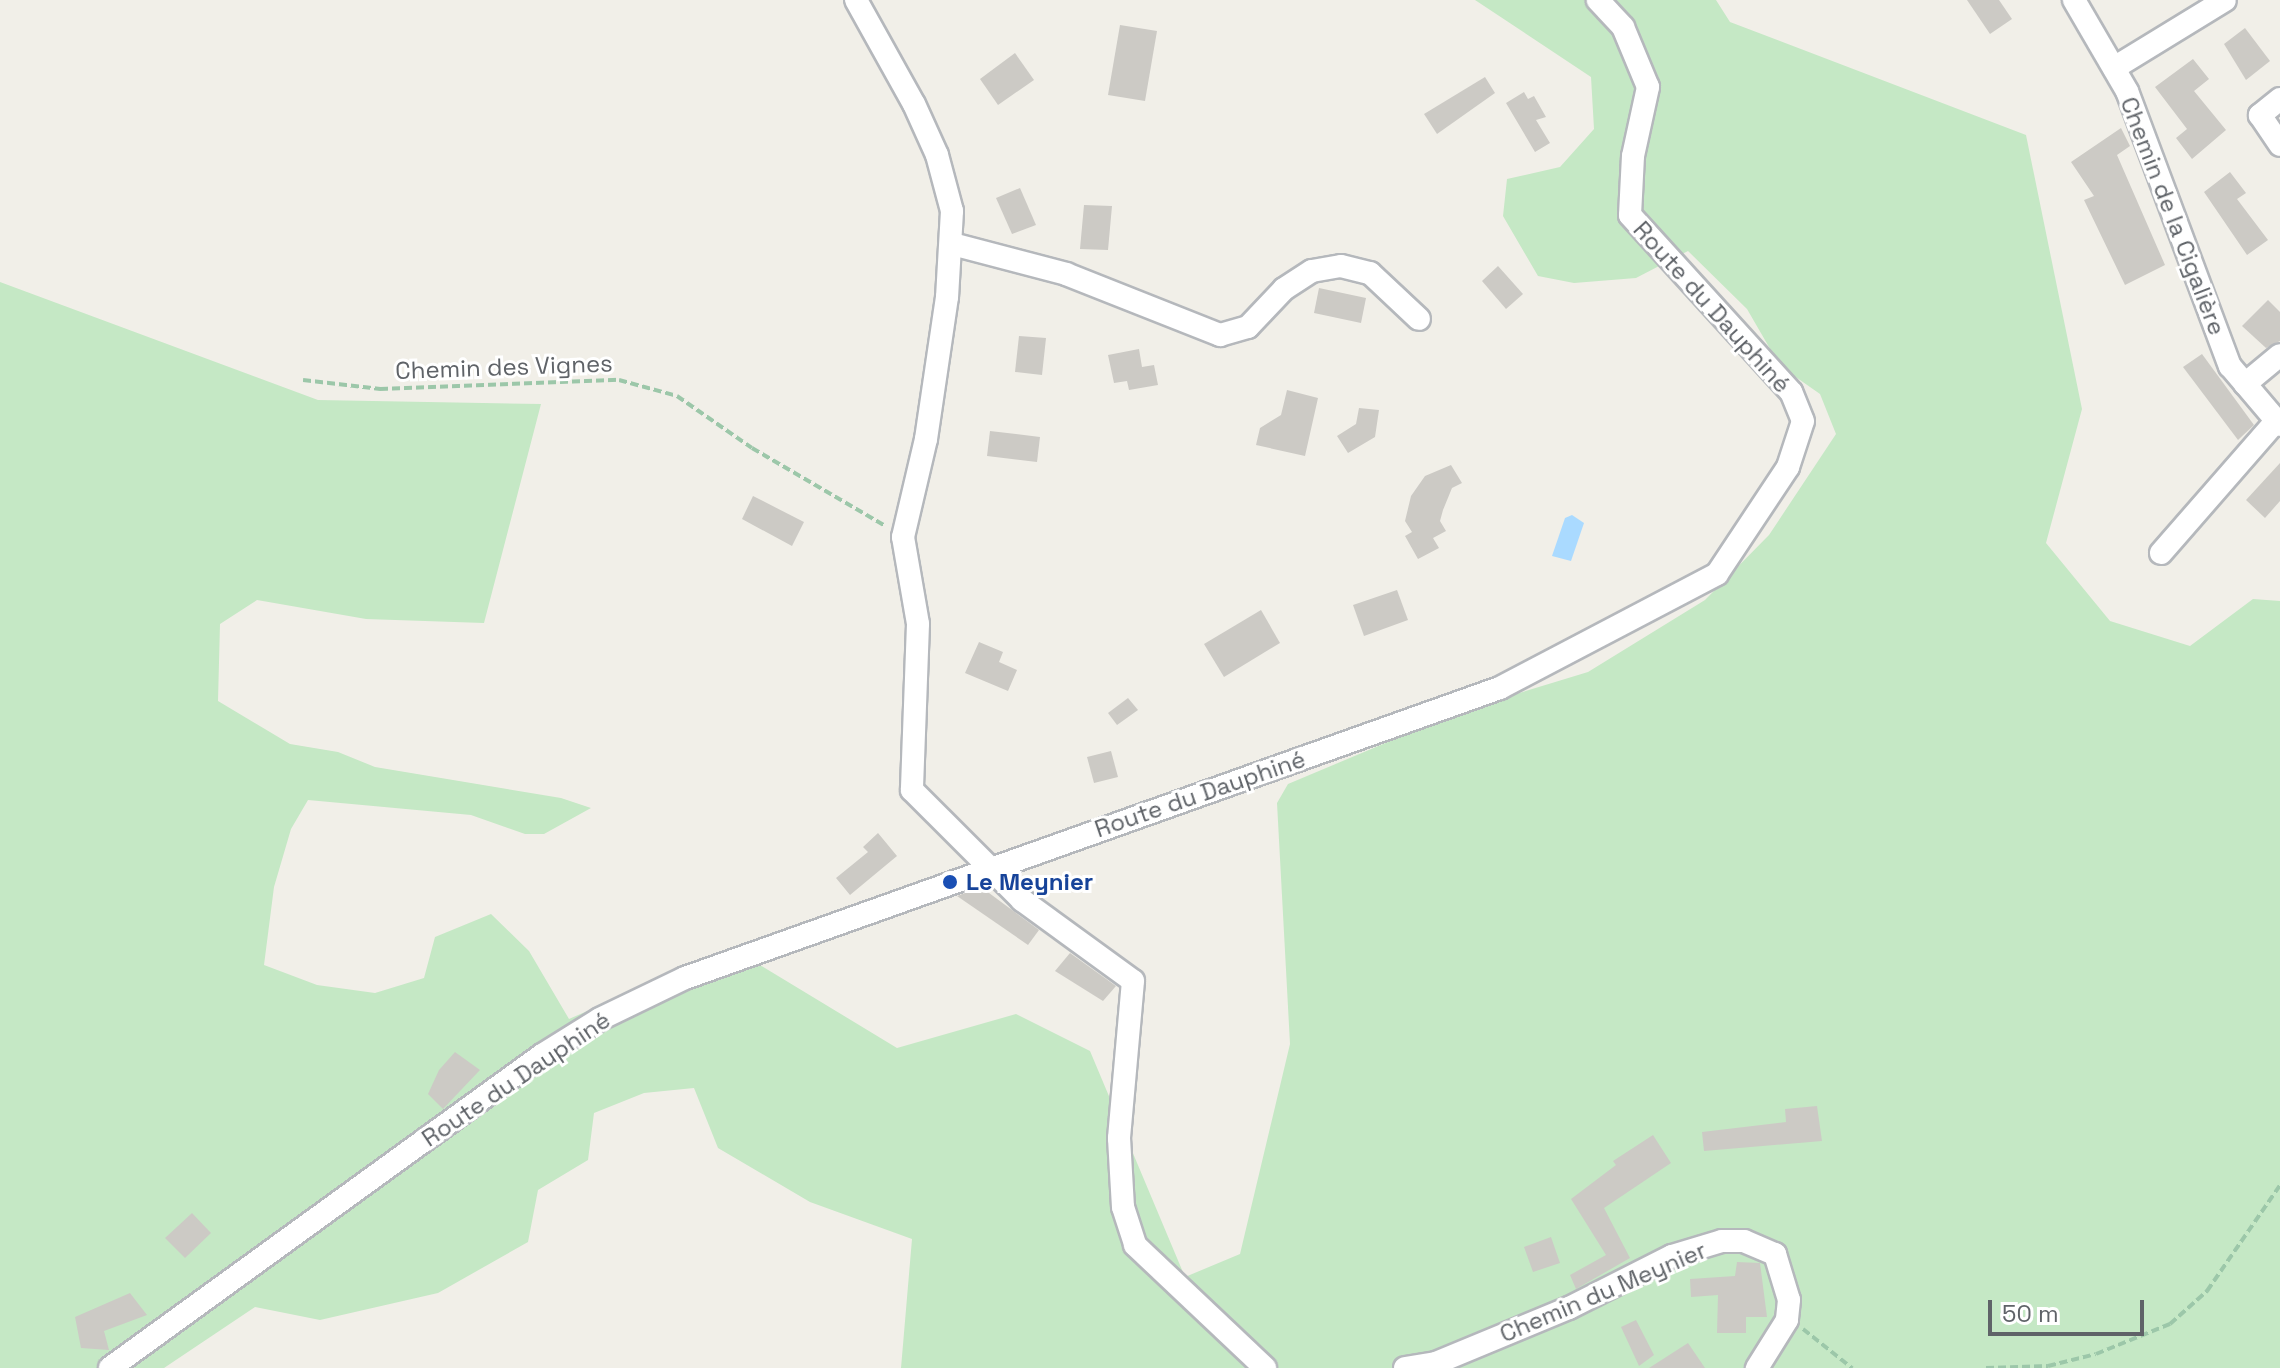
<!DOCTYPE html>
<meta charset="utf-8">
<style>
body{margin:0}
#map{position:relative;width:2280px;height:1368px;overflow:hidden;background:#f1efe8;font-family:"Space Grotesk",sans-serif}
div>[style]{position:absolute}
[style*='--x']{left:calc(var(--x)*1px);top:calc(var(--y)*1px);width:calc(var(--w)*1px);rotate:calc(var(--a)*1deg)}
.green>*{inset:0;background:#c5e8c5}
.water>*{inset:0;background:#aadaff}
.building>*{inset:0;background:#cccac5}
.path>*{height:4px;margin-top:-2px;transform-origin:0;background:repeating-linear-gradient(90deg,#9cc7a9 0 8px,transparent 0 12px)}
.roads{filter:drop-shadow(2px 0 #b5b8bc) drop-shadow(-2px 0 #b5b8bc) drop-shadow(0 2px #b5b8bc) drop-shadow(0 -2px #b5b8bc)}
.minor>*{height:22px;margin:-11px;padding:0 11px;transform-origin:11px;border-radius:11px;background:#fff}
.dots>*{width:22px;height:22px;translate:-50% -50%;box-sizing:border-box;border:4px solid #fff;border-radius:50%}
span{translate:-50% -50%;white-space:nowrap;text-align:center;line-height:1.15;-webkit-text-stroke:6px #fff;paint-order:stroke}
.street-label{font-size:24px;color:#5f6368}
.transit-label{font-size:24px;color:#164399;font-weight:700}
.left{translate:0 -50%;text-align:left}
.scale{position:absolute;left:1988px;top:1300px;width:156px;height:36px;box-sizing:border-box;border:4px solid #5f6368;border-top:0;padding-left:10px;font-size:24px;line-height:28px;white-space:nowrap;color:#5f6368;-webkit-text-stroke:6px #fff;paint-order:stroke}
</style>
<div id="map">
<div class="green">
<div style="clip-path:polygon(1475px 0,1716px 0,1730px 22px,2026px 135px,2082px 409px,2046px 543px,2110px 621px,2190px 646px,2253px 599px,2280px 601px,2280px 1368px,901px 1368px,912px 1239px,810px 1202px,718px 1148px,694px 1088px,644px 1093px,594px 1113px,588px 1160px,538px 1190px,528px 1242px,438px 1293px,320px 1320px,255px 1307px,164px 1368px,0 1368px,0 282px,318px 400px,541px 404px,484px 623px,366px 619px,257px 600px,220px 624px,218px 701px,290px 744px,338px 752px,375px 767px,561px 798px,591px 808px,544px 834px,525px 834px,471px 815px,308px 800px,291px 829px,274px 887px,264px 965px,317px 985px,375px 993px,424px 978px,435px 937px,491px 914px,529px 951px,569px 1019px,732px 948px,897px 1048px,1016px 1014px,1090px 1051px,1185px 1277px,1240px 1254px,1290px 1044px,1277px 803px,1288px 784px,1464px 710px,1588px 672px,1705px 600px,1769px 535px,1836px 434px,1820px 394px,1780px 366px,1747px 309px,1688px 251px,1636px 278px,1574px 283px,1538px 276px,1503px 216px,1507px 179px,1560px 167px,1594px 129px,1591px 77px)"></div>
</div>
<div class="water">
<div style="clip-path:polygon(1572px 515px,1584px 523px,1571px 561px,1552px 556px,1565px 518px)"></div>
</div>
<div class="building">
<div style="clip-path:polygon(1967px 0,1999px 0,2012px 19px,1990px 34px)"></div>
<div style="clip-path:polygon(1120px 25px,1157px 31px,1145px 101px,1108px 95px)"></div>
<div style="clip-path:polygon(2245px 28px,2270px 61px,2246px 80px,2224px 44px)"></div>
<div style="clip-path:polygon(1015px 53px,1034px 80px,998px 105px,980px 79px)"></div>
<div style="clip-path:polygon(2193px 59px,2209px 79px,2194px 91px,2226px 130px,2192px 159px,2176px 138px,2187px 129px,2155px 87px)"></div>
<div style="clip-path:polygon(1485px 77px,1495px 93px,1437px 134px,1424px 114px)"></div>
<div style="clip-path:polygon(1524px 92px,1528px 99px,1534px 96px,1546px 117px,1536px 120px,1550px 143px,1535px 152px,1506px 103px)"></div>
<div style="clip-path:polygon(2121px 128px,2130px 146px,2117px 155px,2165px 265px,2125px 285px,2084px 200px,2094px 196px,2071px 162px)"></div>
<div style="clip-path:polygon(2230px 172px,2246px 193px,2237px 199px,2268px 240px,2247px 255px,2204px 192px)"></div>
<div style="clip-path:polygon(1020px 188px,1036px 225px,1012px 234px,996px 198px)"></div>
<div style="clip-path:polygon(1084px 205px,1112px 206px,1108px 250px,1080px 249px)"></div>
<div style="clip-path:polygon(1498px 266px,1523px 294px,1506px 309px,1482px 281px)"></div>
<div style="clip-path:polygon(1319px 288px,1366px 298px,1361px 323px,1314px 313px)"></div>
<div style="clip-path:polygon(2268px 300px,2280px 312px,2280px 341px,2266px 348px,2242px 326px)"></div>
<div style="clip-path:polygon(1019px 336px,1046px 338px,1042px 375px,1015px 372px)"></div>
<div style="clip-path:polygon(1139px 349px,1142px 367px,1154px 365px,1158px 385px,1129px 390px,1127px 381px,1114px 383px,1108px 355px)"></div>
<div style="clip-path:polygon(2202px 354px,2254px 425px,2238px 440px,2183px 367px)"></div>
<div style="clip-path:polygon(1287px 390px,1318px 398px,1305px 456px,1256px 445px,1260px 428px,1281px 415px)"></div>
<div style="clip-path:polygon(1359px 408px,1379px 410px,1375px 437px,1348px 453px,1337px 436px,1356px 424px)"></div>
<div style="clip-path:polygon(990px 431px,1040px 437px,1037px 462px,987px 456px)"></div>
<div style="clip-path:polygon(2280px 463px,2280px 501px,2265px 518px,2246px 500px)"></div>
<div style="clip-path:polygon(1451px 465px,1462px 483px,1452px 488px,1443px 510px,1440px 521px,1446px 531px,1433px 538px,1439px 548px,1418px 559px,1405px 536px,1412px 532px,1405px 521px,1411px 496px,1425px 476px)"></div>
<div style="clip-path:polygon(753px 496px,804px 522px,792px 546px,742px 519px)"></div>
<div style="clip-path:polygon(1397px 590px,1408px 620px,1364px 636px,1353px 605px)"></div>
<div style="clip-path:polygon(1261px 610px,1280px 643px,1224px 677px,1204px 644px)"></div>
<div style="clip-path:polygon(979px 642px,1003px 652px,999px 662px,1017px 670px,1008px 691px,965px 673px)"></div>
<div style="clip-path:polygon(1128px 698px,1138px 710px,1117px 725px,1108px 713px)"></div>
<div style="clip-path:polygon(1111px 751px,1118px 777px,1094px 783px,1087px 757px)"></div>
<div style="clip-path:polygon(878px 833px,897px 856px,850px 895px,836px 878px,868px 852px,863px 847px)"></div>
<div style="clip-path:polygon(981px 887px,1039px 930px,1028px 945px,957px 896px)"></div>
<div style="clip-path:polygon(1070px 953px,1116px 986px,1103px 1001px,1055px 971px)"></div>
<div style="clip-path:polygon(455px 1052px,480px 1070px,443px 1109px,428px 1094px,439px 1070px)"></div>
<div style="clip-path:polygon(1817px 1106px,1822px 1141px,1704px 1151px,1702px 1132px,1786px 1122px,1785px 1109px)"></div>
<div style="clip-path:polygon(1653px 1135px,1671px 1163px,1604px 1208px,1630px 1258px,1576px 1289px,1570px 1275px,1606px 1255px,1571px 1199px,1616px 1165px,1613px 1161px)"></div>
<div style="clip-path:polygon(192px 1213px,211px 1233px,185px 1258px,165px 1238px)"></div>
<div style="clip-path:polygon(1551px 1237px,1560px 1263px,1533px 1272px,1524px 1247px)"></div>
<div style="clip-path:polygon(1737px 1262px,1760px 1263px,1767px 1317px,1746px 1317px,1746px 1333px,1717px 1333px,1718px 1295px,1691px 1297px,1690px 1279px,1735px 1276px)"></div>
<div style="clip-path:polygon(130px 1293px,147px 1315px,104px 1331px,109px 1350px,81px 1348px,75px 1317px)"></div>
<div style="clip-path:polygon(1636px 1320px,1654px 1355px,1639px 1366px,1621px 1327px)"></div>
<div style="clip-path:polygon(1688px 1343px,1705px 1368px,1649px 1368px)"></div>
</div>
<div class="path">
<div style="--x:303;--y:380;--w:78;--a:6.7"></div>
<div style="--x:380;--y:389;--w:239;--a:-2.2"></div>
<div style="--x:619;--y:380;--w:60;--a:15.4"></div>
<div style="--x:677;--y:396;--w:91;--a:34.7"></div>
<div style="--x:752;--y:448;--w:153;--a:30.3"></div>
<div style="--x:1803;--y:1329;--w:63;--a:38.5"></div>
<div style="--x:1986;--y:1368;--w:62;--a:-1.8"></div>
<div style="--x:2048;--y:1366;--w:49;--a:-14"></div>
<div style="--x:2096;--y:1354;--w:80;--a:-22.1"></div>
<div style="--x:2170;--y:1324;--w:50;--a:-41.7"></div>
<div style="--x:2207;--y:1291;--w:129;--a:-55.4"></div>
</div>
<div class="roads">
<div class="minor">
<div style="--x:856;--y:0;--w:119;--a:60.9"></div>
<div style="--x:914;--y:104;--w:56;--a:65.7"></div>
<div style="--x:937;--y:155;--w:58;--a:75"></div>
<div style="--x:952;--y:211;--w:86;--a:93.3"></div>
<div style="--x:947;--y:297;--w:144;--a:98.4"></div>
<div style="--x:926;--y:439;--w:101;--a:103.2"></div>
<div style="--x:903;--y:537;--w:88;--a:80.2"></div>
<div style="--x:918;--y:624;--w:166;--a:92.1"></div>
<div style="--x:912;--y:790;--w:156;--a:45"></div>
<div style="--x:1022;--y:900;--w:137;--a:36.1"></div>
<div style="--x:1133;--y:981;--w:158;--a:95.1"></div>
<div style="--x:1119;--y:1138;--w:69;--a:86.7"></div>
<div style="--x:1123;--y:1207;--w:40;--a:72"></div>
<div style="--x:1135;--y:1245;--w:179;--a:43.4"></div>
<div style="--x:2074;--y:0;--w:105;--a:59.8"></div>
<div style="--x:2127;--y:91;--w:294;--a:69.5"></div>
<div style="--x:2230;--y:366;--w:77;--a:49.7"></div>
<div style="--x:2114;--y:68;--w:130;--a:-31.5"></div>
<div style="--x:2280;--y:99;--w:26;--a:141"></div>
<div style="--x:2260;--y:115;--w:36;--a:56"></div>
<div style="--x:952;--y:244;--w:118;--a:14.7"></div>
<div style="--x:1066;--y:274;--w:166;--a:21.6"></div>
<div style="--x:1220;--y:335;--w:29;--a:-16"></div>
<div style="--x:1248;--y:327;--w:52;--a:-46.5"></div>
<div style="--x:1284;--y:289;--w:33;--a:-33"></div>
<div style="--x:1312;--y:271;--w:29;--a:-10"></div>
<div style="--x:1341;--y:266;--w:30;--a:14"></div>
<div style="--x:1370;--y:273;--w:67;--a:43.2"></div>
<div style="--x:2245;--y:384;--w:45;--a:-39.6"></div>
<div style="--x:2161;--y:553;--w:175;--a:-48.9"></div>
<div style="--x:110;--y:1368;--w:533;--a:-35.92"></div>
<div style="--x:542;--y:1055;--w:68;--a:-31.8"></div>
<div style="--x:600;--y:1019;--w:94;--a:-25.8"></div>
<div style="--x:685;--y:978;--w:865;--a:-19.59"></div>
<div style="--x:1500;--y:688;--w:245;--a:-27.7"></div>
<div style="--x:1717;--y:574;--w:128;--a:-56.4"></div>
<div style="--x:1788;--y:467;--w:48;--a:-71.9"></div>
<div style="--x:1803;--y:421;--w:31;--a:-112"></div>
<div style="--x:1791;--y:392;--w:239;--a:-132.3"></div>
<div style="--x:1630;--y:215;--w:59;--a:-87.1"></div>
<div style="--x:1633;--y:156;--w:71;--a:-77.7"></div>
<div style="--x:1648;--y:87;--w:65;--a:-112.6"></div>
<div style="--x:1623;--y:27;--w:37;--a:-133"></div>
<div style="--x:1405;--y:1368;--w:31;--a:-9"></div>
<div style="--x:1436;--y:1363;--w:144;--a:-22.5"></div>
<div style="--x:1569;--y:1308;--w:115;--a:-26.8"></div>
<div style="--x:1672;--y:1256;--w:52;--a:-16.7"></div>
<div style="--x:1722;--y:1241;--w:22;--a:0"></div>
<div style="--x:1744;--y:1241;--w:34;--a:23"></div>
<div style="--x:1775;--y:1254;--w:48;--a:73.1"></div>
<div style="--x:1789;--y:1300;--w:20;--a:96"></div>
<div style="--x:1787;--y:1320;--w:57;--a:122"></div>
</div>
</div>
<div class="dots">
<div style="left:950px;top:882px;background:#1a4fb4"></div>
</div>
<div class="street-label">
<span style="left:2173px;top:216px;rotate:69deg">Chemin de la Cigalière</span>
<span style="left:1712px;top:307px;rotate:48deg">Route du Dauphiné</span>
<span style="left:504px;top:367px;rotate:-2deg">Chemin des Vignes</span>
<span style="left:1200px;top:794px;rotate:-19deg">Route du Dauphiné</span>
<span style="left:516px;top:1079px;rotate:-34deg">Route du Dauphiné</span>
<span style="left:1603px;top:1292px;rotate:-23deg">Chemin du Meynier</span>
</div>
<div class="transit-label">
<span class="left" style="left:966px;top:882px">Le Meynier</span>
</div>
<div class="scale">50 m</div>
</div>
